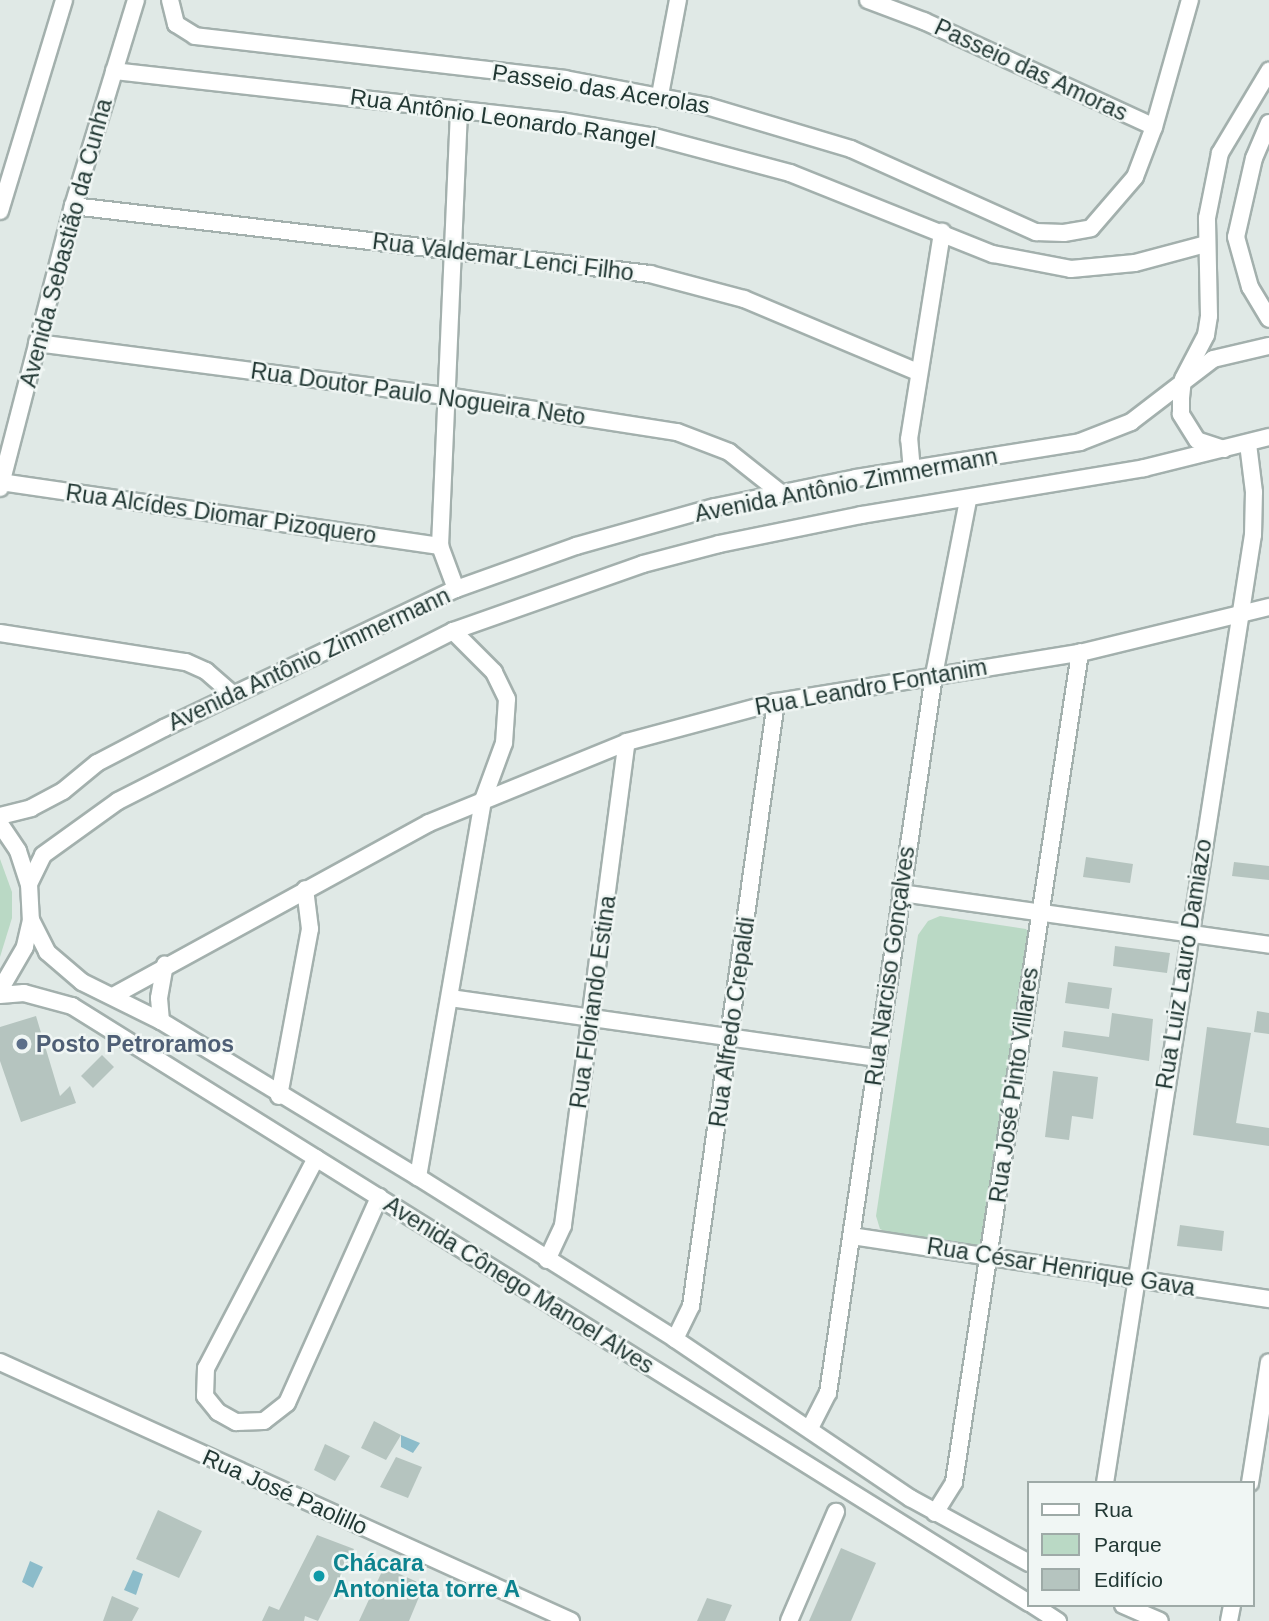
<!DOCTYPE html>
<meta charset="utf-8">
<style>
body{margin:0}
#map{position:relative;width:1269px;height:1621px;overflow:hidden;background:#e0e9e6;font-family:Helvetica,sans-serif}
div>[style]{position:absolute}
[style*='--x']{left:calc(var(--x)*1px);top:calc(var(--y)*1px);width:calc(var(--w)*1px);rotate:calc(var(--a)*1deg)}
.green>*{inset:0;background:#bad9c5}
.water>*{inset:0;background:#8cbcca}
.building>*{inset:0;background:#b5c4bf}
.roads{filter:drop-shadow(2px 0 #a3b0ad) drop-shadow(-2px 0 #a3b0ad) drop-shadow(0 2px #a3b0ad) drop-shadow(0 -2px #a3b0ad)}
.minor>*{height:16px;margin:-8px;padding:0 8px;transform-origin:8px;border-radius:8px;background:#fff}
.dots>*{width:19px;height:19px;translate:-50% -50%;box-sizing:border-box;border:4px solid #f0f6f4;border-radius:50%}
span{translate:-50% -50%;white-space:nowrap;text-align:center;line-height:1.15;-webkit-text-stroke:5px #f0f6f4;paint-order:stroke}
.street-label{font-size:23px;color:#223834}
.service-label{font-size:23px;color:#4e5e75;font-weight:700}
.left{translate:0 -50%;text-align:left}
.culture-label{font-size:23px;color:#0d838f;font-weight:700}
.legend{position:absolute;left:1027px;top:1481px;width:228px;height:126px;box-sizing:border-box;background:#f0f6f4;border:2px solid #9eaaa7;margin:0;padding:9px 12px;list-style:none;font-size:21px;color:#223834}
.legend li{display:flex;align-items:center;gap:14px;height:35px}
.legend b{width:35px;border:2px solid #9eaaa7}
</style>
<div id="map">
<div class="green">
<div style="clip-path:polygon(0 859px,12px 892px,12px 918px,0 957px)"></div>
<div style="clip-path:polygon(940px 916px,1026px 929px,1030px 935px,985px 1242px,980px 1247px,889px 1233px,880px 1229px,876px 1216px,918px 935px,928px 921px)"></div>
</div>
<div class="water">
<div style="clip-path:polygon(401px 1435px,420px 1443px,413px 1453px,401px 1447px)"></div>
<div style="clip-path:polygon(30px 1561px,43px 1567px,33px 1588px,22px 1582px)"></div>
<div style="clip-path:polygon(133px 1570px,143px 1574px,136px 1595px,124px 1590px)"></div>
</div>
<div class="building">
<div style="clip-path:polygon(1086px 857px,1133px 864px,1130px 883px,1083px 877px)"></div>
<div style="clip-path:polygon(1234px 862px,1269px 866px,1269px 880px,1232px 876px)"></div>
<div style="clip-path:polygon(1115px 946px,1170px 953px,1167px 973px,1113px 966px)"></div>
<div style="clip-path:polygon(1068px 982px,1112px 988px,1109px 1009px,1065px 1003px)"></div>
<div style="clip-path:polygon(1257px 1011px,1269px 1013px,1269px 1034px,1254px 1032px)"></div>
<div style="clip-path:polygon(1112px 1013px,1153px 1019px,1149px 1061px,1062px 1047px,1064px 1031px,1109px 1037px)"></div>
<div style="clip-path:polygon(36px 1016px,60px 1096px,70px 1086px,76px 1103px,21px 1122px,0 1061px,0 1027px)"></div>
<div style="clip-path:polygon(1207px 1027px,1251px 1033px,1236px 1123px,1269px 1128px,1269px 1146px,1193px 1135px)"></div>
<div style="clip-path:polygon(102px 1055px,114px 1067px,93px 1088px,81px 1076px)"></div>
<div style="clip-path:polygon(1053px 1071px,1098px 1077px,1093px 1119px,1072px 1116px,1069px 1140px,1045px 1137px)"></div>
<div style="clip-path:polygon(1180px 1225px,1224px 1231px,1222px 1251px,1177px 1246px)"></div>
<div style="clip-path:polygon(374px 1421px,401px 1435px,386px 1460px,361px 1448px)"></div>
<div style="clip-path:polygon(325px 1444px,350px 1456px,335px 1481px,314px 1470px)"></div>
<div style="clip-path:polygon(396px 1457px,422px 1467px,408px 1498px,380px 1487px)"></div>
<div style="clip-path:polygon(158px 1510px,202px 1531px,179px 1578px,136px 1559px)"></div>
<div style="clip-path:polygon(317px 1535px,354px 1549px,318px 1621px,305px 1616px,304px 1621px,262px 1621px,269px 1606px,279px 1610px)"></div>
<div style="clip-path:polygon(841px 1548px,876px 1563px,851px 1621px,809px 1621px)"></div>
<div style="clip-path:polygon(384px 1567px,424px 1585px,409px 1621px,359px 1621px)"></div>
<div style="clip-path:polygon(112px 1596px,139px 1608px,132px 1621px,103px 1621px)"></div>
<div style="clip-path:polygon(707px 1598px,732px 1605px,725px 1621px,697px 1621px)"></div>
</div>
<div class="roads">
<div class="minor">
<div style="--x:170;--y:0;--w:25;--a:76"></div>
<div style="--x:176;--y:24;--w:22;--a:32"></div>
<div style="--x:195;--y:36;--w:372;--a:6.6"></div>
<div style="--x:565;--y:79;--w:145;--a:10.8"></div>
<div style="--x:707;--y:106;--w:150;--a:16.6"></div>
<div style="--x:851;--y:149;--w:203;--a:24.2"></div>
<div style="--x:1036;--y:232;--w:28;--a:2"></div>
<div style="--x:1064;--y:233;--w:27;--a:-10"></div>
<div style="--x:1091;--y:228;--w:67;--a:-49.2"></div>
<div style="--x:1135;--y:177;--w:53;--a:-69.2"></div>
<div style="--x:1154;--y:127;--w:132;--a:-74.2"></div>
<div style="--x:868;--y:0;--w:60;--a:20.6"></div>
<div style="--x:924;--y:21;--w:253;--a:24.7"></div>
<div style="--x:114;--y:71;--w:449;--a:6.4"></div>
<div style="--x:560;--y:121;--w:92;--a:9.4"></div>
<div style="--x:651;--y:136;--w:144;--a:14.9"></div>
<div style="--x:790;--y:173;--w:219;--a:21.8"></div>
<div style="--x:993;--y:254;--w:79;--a:10.9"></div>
<div style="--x:1071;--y:269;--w:64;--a:-5.4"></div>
<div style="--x:1135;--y:263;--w:73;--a:-15"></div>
<div style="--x:660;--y:95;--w:97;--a:-79.3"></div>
<div style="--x:1269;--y:123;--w:38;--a:113"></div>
<div style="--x:1254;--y:158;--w:81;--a:102.8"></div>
<div style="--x:1236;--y:237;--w:52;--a:74.4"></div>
<div style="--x:1250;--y:287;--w:37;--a:59"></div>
<div style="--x:73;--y:206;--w:581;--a:6.72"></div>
<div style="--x:650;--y:274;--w:97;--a:14.9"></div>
<div style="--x:744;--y:299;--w:189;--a:22.8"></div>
<div style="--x:0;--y:211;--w:220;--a:-73.1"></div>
<div style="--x:37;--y:343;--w:412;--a:7.4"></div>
<div style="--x:446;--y:396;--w:234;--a:8.9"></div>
<div style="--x:677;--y:432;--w:56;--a:21"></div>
<div style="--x:729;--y:452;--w:68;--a:38.4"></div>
<div style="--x:1224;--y:449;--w:28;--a:-162"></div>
<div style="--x:1197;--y:440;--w:31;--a:-122"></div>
<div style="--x:1181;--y:414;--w:16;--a:-90"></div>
<div style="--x:1181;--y:398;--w:19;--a:-84"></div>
<div style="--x:1183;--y:379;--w:50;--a:-62.4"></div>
<div style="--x:1206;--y:335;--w:19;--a:-81"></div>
<div style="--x:1209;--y:316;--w:98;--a:-91.2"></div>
<div style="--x:1207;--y:218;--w:66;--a:-78.7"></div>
<div style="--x:1220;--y:153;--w:96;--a:-59.1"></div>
<div style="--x:912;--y:471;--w:32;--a:-95"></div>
<div style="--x:909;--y:439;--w:210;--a:-80.9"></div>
<div style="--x:1;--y:482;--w:444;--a:8.3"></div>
<div style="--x:0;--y:488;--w:291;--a:-75.5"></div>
<div style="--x:73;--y:206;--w:215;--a:-73"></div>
<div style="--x:456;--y:589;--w:46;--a:-110.4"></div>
<div style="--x:440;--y:546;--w:436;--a:-87.5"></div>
<div style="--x:0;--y:633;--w:188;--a:8.9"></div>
<div style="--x:186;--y:662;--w:22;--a:24"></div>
<div style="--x:206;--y:671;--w:35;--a:41"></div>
<div style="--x:0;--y:816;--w:32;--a:-14"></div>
<div style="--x:31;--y:808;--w:36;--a:-28"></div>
<div style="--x:63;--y:791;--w:44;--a:-39.5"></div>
<div style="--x:97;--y:763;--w:76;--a:-27.6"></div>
<div style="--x:164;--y:728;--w:323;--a:-25.5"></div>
<div style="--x:456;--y:589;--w:127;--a:-19.7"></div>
<div style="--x:576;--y:546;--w:144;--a:-15.7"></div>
<div style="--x:715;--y:507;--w:144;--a:-11.6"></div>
<div style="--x:856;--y:478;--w:227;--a:-9.1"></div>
<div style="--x:1080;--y:442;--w:55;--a:-21.4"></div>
<div style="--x:1131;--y:422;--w:103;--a:-37.5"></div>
<div style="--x:1213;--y:359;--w:57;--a:-13.1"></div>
<div style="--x:0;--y:824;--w:32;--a:56"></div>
<div style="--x:18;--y:851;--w:35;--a:72"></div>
<div style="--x:29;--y:884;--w:36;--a:87"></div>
<div style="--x:31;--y:920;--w:28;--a:103"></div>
<div style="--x:25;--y:947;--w:50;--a:120.2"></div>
<div style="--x:29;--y:884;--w:32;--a:-64"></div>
<div style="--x:43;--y:855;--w:92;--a:-35.8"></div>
<div style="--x:118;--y:801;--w:376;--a:-26.9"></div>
<div style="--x:453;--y:631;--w:201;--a:-19.4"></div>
<div style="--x:643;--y:564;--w:79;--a:-14.7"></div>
<div style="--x:719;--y:544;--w:145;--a:-11.5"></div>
<div style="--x:861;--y:515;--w:287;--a:-9.4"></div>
<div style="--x:1144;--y:468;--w:129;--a:-13.9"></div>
<div style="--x:901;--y:893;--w:372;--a:8"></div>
<div style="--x:31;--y:920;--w:36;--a:63"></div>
<div style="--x:47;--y:952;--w:46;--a:40.6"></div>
<div style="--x:82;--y:982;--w:88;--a:26.3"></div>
<div style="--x:161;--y:1021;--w:301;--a:31.3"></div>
<div style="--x:418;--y:1177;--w:304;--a:32.2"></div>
<div style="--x:675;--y:1339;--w:284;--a:34.1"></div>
<div style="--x:910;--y:1498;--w:136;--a:28.6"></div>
<div style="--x:0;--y:995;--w:24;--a:-5"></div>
<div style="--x:24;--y:993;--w:50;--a:15.2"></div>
<div style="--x:72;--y:1006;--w:1128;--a:31.96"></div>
<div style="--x:113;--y:996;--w:360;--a:-28.7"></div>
<div style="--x:429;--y:823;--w:214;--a:-22.2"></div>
<div style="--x:627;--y:742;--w:154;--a:-15"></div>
<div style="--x:776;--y:702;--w:308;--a:-9.2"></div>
<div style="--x:1080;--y:653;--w:195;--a:-13.7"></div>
<div style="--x:450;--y:998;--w:430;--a:8"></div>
<div style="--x:161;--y:1021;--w:23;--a:-95"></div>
<div style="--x:159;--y:998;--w:34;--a:-80"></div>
<div style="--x:279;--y:1096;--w:170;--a:-79.5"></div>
<div style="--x:310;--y:929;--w:40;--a:-97.1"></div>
<div style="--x:316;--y:1158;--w:237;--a:117.6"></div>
<div style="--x:206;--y:1368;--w:28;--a:92"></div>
<div style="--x:205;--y:1396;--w:21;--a:51"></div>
<div style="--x:218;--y:1412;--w:21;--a:29"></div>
<div style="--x:236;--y:1422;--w:28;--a:-2"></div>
<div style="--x:264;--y:1421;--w:29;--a:-38"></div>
<div style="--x:287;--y:1403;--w:226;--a:-65.9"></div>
<div style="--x:418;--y:1177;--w:383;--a:-80.2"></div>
<div style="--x:483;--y:800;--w:61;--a:-69.8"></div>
<div style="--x:504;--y:743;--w:44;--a:-86.1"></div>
<div style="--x:507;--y:699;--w:30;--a:-116"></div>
<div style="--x:494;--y:672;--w:58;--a:-135"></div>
<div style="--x:852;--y:1236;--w:422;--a:8.6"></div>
<div style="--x:547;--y:1260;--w:38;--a:-65"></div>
<div style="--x:563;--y:1225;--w:487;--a:-82.5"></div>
<div style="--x:675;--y:1339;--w:37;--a:-64"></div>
<div style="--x:691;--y:1306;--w:610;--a:-81.99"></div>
<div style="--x:0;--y:1362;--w:627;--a:24.4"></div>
<div style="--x:810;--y:1428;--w:39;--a:-63"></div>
<div style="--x:828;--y:1393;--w:726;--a:-81.6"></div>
<div style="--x:934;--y:675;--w:178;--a:-79"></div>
<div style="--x:1105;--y:1483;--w:959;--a:-81.13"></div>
<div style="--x:1253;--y:535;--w:43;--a:-88.7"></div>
<div style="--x:1254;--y:492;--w:48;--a:-97.1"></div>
<div style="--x:1250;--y:1483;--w:122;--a:-81.1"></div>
<div style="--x:935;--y:1513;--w:36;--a:-58"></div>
<div style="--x:954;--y:1482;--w:839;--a:-81.36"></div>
<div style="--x:1033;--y:1605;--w:30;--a:33"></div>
<div style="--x:1123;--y:1605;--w:40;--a:23.4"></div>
<div style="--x:789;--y:1621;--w:119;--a:-66.7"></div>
<div style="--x:1229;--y:1621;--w:16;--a:-79"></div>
</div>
</div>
<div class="dots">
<div style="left:22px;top:1044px;background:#5c6f8a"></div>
<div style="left:319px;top:1576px;background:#0f9aa8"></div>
</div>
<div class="street-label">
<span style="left:1031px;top:70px;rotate:25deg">Passeio das Amoras</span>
<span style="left:601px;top:89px;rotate:9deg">Passeio das Acerolas</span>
<span style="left:503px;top:118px;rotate:8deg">Rua Antônio Leonardo Rangel</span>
<span style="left:66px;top:243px;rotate:-75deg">Avenida Sebastião da Cunha</span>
<span style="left:503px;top:257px;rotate:7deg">Rua Valdemar Lenci Filho</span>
<span style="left:418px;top:394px;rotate:8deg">Rua Doutor Paulo Nogueira Neto</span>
<span style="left:846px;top:485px;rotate:-11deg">Avenida Antônio Zimmermann</span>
<span style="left:221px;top:514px;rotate:8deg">Rua Alcídes Diomar Pizoquero</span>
<span style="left:309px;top:659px;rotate:-25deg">Avenida Antônio Zimmermann</span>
<span style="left:871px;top:687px;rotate:-10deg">Rua Leandro Fontanim</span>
<span style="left:1184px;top:964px;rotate:-81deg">Rua Luiz Lauro Damiazo</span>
<span style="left:890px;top:966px;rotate:-82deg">Rua Narciso Gonçalves</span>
<span style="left:593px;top:1002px;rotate:-82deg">Rua Floriando Estina</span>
<span style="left:732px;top:1022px;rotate:-82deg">Rua Alfredo Crepaldi</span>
<span style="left:1014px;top:1085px;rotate:-82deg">Rua José Pinto Villares</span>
<span style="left:1061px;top:1267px;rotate:9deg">Rua César Henrique Gava</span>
<span style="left:519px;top:1285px;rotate:32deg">Avenida Cônego Manoel Alves</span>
<span style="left:285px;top:1492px;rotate:24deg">Rua José Paolillo</span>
</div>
<div class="service-label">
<span class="left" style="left:36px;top:1044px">Posto Petroramos</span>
</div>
<div class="culture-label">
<span class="left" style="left:333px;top:1576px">Chácara<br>Antonieta torre A</span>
</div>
<ul class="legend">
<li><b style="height:9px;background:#fff"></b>Rua</li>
<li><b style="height:19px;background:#bad9c5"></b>Parque</li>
<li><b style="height:19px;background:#b5c4bf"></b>Edifício</li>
</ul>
</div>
